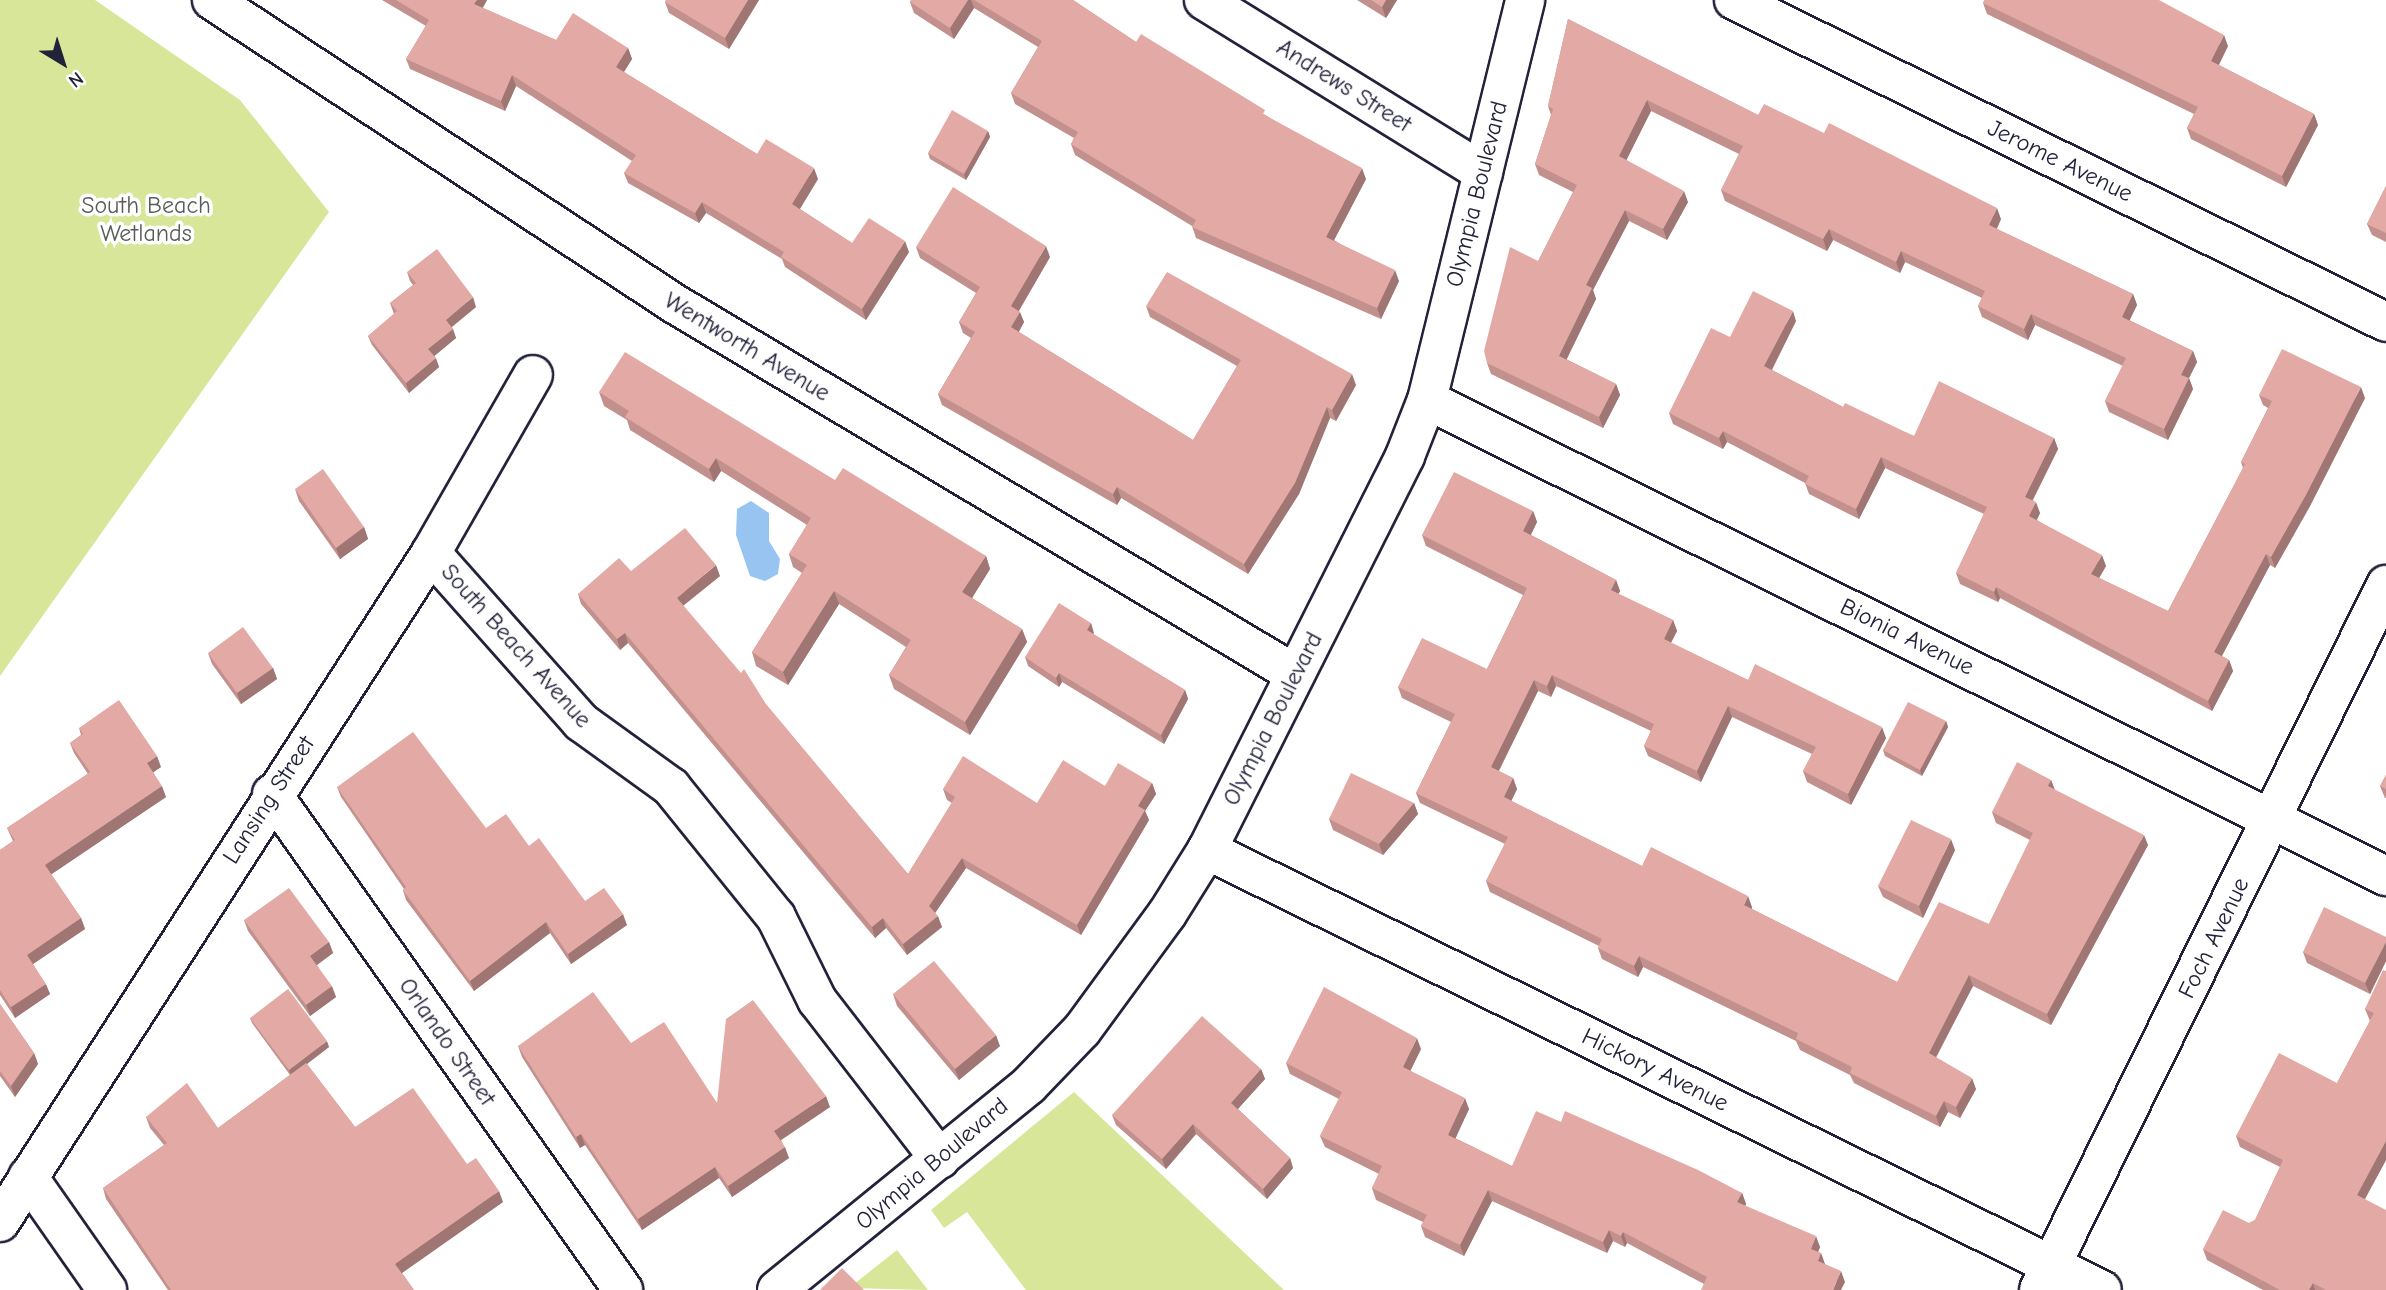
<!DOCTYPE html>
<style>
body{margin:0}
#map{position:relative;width:2386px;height:1290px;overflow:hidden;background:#fff;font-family:"Comic Neue",sans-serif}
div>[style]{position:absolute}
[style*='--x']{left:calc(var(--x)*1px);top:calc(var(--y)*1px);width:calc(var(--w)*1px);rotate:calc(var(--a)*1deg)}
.green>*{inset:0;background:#d8e699}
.water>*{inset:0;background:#98c4f2}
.roads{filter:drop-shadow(2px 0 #22223b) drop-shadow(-2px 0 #22223b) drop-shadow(0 2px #22223b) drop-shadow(0 -2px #22223b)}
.street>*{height:38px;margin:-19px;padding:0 19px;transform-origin:19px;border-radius:19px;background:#fff}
.wall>*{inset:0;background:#c3918d}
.shaded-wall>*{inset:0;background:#9f7673}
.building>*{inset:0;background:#e3a9a4}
span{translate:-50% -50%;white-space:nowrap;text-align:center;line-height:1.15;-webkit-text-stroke:7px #fff;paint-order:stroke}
.street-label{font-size:24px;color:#22223b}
.park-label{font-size:24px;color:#595d57}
.north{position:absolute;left:28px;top:28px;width:70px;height:70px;-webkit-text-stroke:5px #fff;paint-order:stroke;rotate:142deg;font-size:19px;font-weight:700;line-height:28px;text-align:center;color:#22223b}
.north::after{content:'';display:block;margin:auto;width:24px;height:32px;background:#22223b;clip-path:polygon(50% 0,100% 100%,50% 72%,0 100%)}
</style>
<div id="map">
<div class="green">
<div style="clip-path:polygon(0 0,95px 0,240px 100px,329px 212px,0 676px)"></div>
<div style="clip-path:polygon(1074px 1092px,1284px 1290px,1026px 1290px,967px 1212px,944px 1228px,931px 1210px)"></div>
<div style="clip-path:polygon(897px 1250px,928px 1290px,849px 1288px)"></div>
</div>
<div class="water">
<div style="clip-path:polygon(751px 501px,769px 513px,769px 541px,780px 559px,778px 574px,765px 581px,750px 576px,736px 535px,737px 509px)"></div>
</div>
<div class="roads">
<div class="street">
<div style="--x:212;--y:0;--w:554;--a:33.29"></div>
<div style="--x:675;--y:304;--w:722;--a:30.83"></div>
<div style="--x:1204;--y:0;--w:328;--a:31.7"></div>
<div style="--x:1734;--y:0;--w:727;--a:26.28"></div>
<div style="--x:1427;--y:400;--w:1071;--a:26.4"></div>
<div style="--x:431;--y:553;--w:226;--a:48.4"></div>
<div style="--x:581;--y:722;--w:111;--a:35.8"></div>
<div style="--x:671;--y:787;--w:167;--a:51.1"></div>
<div style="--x:776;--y:917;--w:93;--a:63.7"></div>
<div style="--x:817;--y:1000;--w:201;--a:52.3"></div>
<div style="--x:272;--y:794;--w:608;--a:54.71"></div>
<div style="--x:1207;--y:850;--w:997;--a:26.18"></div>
<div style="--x:28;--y:1177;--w:138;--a:55"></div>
<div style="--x:0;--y:1222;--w:796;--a:-57.21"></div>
<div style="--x:431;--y:553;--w:205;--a:-60.2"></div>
<div style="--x:777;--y:1290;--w:325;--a:-39.1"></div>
<div style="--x:1029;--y:1085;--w:76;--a:-46.1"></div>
<div style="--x:1082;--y:1030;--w:144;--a:-53.8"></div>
<div style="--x:1167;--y:914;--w:75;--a:-58"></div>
<div style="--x:1207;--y:850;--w:441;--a:-63.3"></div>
<div style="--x:1405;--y:456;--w:60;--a:-68.6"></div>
<div style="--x:1427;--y:400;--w:412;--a:-76.2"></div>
<div style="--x:2039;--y:1290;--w:786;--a:-63.79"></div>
</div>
</div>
<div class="wall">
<div style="clip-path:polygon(382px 0,487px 0,483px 8px,556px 40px,628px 48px,632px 59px,624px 72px,757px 154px,818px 179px,800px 209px,852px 243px,909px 252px,866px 320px,785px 267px,782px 259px,706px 213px,699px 223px,628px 183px,624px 173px,632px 161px,516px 86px,505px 111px,410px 69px,406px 59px,426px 26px)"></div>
<div style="clip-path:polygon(666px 0,759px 0,729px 49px,669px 13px,665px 2px)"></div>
<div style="clip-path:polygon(911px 0,1073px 0,1136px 42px,1267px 116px,1366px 179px,1334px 240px,1399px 281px,1381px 319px,1196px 238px,1192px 226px,1075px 155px,1071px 144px,1074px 138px,1015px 104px,1011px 93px,1038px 47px,974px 8px,954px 39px,914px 13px,910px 2px)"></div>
<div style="clip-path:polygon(1357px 0,1397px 0,1386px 18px)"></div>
<div style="clip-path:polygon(1983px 3px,2228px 46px,2219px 65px,2314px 114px,2318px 125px,2286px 187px,2191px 139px,2187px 128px,2194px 114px,1987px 14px)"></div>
<div style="clip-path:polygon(1568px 19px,1758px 115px,2001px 219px,1997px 229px,2133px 294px,2137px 305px,2129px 320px,2193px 351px,2197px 362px,2189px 378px,2193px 389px,2168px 440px,2109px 412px,2105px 401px,2123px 366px,2035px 325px,2028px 340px,1982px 317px,1978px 306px,1982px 298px,1905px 262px,1900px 273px,1833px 240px,1827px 251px,1725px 201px,1721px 190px,1739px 154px,1651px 111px,1626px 160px,1688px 202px,1667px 240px,1629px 221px,1593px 290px,1596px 299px,1566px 359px,1616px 384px,1620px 395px,1603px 428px,1491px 374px,1487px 363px,1573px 192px,1539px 175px,1535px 164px,1551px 115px,1548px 106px)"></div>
<div style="clip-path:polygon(988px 131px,990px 137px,966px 180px,930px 159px,928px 153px)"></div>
<div style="clip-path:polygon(2386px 186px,2386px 242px,2372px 235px,2367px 224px)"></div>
<div style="clip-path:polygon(916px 247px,1050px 257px,1019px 311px,1024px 322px,1019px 332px,1193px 440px,1237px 366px,1150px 317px,1146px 306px,1356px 385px,1336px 421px,1330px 418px,1299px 494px,1248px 574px,1121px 498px,1117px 505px,942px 405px,938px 394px,971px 338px,963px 333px,959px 322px,976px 293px,920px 258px)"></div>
<div style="clip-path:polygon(407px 272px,476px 307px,452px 327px,456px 338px,434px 356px,439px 367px,409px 393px,372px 345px,368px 336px,394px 314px,390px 303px,413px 285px,410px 281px)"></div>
<div style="clip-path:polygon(1796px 321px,1772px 370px,1843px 407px,1914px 436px,2054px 438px,2058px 449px,2033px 500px,2040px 513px,2037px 520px,2106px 566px,2099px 578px,2168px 611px,2243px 468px,2241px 462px,2268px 408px,2263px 405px,2259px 395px,2365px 398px,2310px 506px,2275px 568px,2270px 565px,2222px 656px,2229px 660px,2233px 671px,2212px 711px,2000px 598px,1998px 602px,1960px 584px,1956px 573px,1984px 514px,1885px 468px,1859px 519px,1809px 494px,1805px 483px,1727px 442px,1723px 449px,1673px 424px,1669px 413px,1730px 337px)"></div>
<div style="clip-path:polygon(599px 392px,835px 480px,986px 556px,990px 569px,972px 598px,1022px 629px,1027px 642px,970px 735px,894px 689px,889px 675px,906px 647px,839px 604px,788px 685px,756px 666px,752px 652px,802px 573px,793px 567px,789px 554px,807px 525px,721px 471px,714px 482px,630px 430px,627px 420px,604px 406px)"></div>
<div style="clip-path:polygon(295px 489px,364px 527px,368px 539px,340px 559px,299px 501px)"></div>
<div style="clip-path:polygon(1533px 511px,1537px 522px,1531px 535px,1616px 580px,1620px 591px,1618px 594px,1673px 620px,1677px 631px,1671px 643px,1748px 680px,1886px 738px,1851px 805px,1807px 782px,1803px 771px,1812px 754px,1732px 717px,1701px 782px,1648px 756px,1644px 746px,1651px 731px,1556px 686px,1551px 697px,1538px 691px,1499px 771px,1513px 778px,1517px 789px,1511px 801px,1642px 866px,1752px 907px,1752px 909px,1897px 982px,1989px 924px,2030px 840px,1996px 823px,1992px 812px,2051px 780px,2055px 790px,2148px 845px,2051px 1025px,1973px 986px,1936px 1058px,1976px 1089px,1960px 1118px,1948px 1112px,1940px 1127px,1854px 1083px,1850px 1075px,1800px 1050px,1796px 1041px,1643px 967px,1638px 977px,1602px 959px,1598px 948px,1599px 946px,1490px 892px,1486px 881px,1505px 844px,1420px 803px,1416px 793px,1451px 722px,1402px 698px,1398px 687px,1487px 669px,1523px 595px,1426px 546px,1422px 535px)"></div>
<div style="clip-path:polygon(631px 571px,720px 576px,683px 606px,908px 874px,952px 803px,947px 800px,943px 789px,1037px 803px,1105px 786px,1152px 783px,1156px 794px,1145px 811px,1149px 820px,1081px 935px,966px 868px,935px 913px,942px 927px,907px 955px,886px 928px,875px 938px,628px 643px,620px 650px,581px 604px,578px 594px)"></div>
<div style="clip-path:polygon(1091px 623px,1093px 634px,1185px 690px,1188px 699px,1164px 744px,1062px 682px,1059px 687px,1028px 666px,1025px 657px)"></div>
<div style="clip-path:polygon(208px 653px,273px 668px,277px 679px,241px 704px,212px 664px)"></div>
<div style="clip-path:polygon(1946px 721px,1948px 727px,1922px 776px,1885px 756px,1883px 750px)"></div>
<div style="clip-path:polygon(79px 728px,161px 767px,153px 772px,166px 797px,51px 874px,81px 918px,85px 929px,33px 964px,50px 994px,15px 1018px,0 995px,0 850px,13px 841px,7px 828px,88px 774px,74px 753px,70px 743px,81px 735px)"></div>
<div style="clip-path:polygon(2386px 775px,2386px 798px,2385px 798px,2380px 786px)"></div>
<div style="clip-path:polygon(337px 787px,486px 828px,529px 846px,585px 901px,627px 925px,571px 964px,550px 933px,474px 991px,406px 900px,403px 890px,404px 889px,341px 797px)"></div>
<div style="clip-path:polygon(1414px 803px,1418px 814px,1383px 855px,1333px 830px,1329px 819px)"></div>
<div style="clip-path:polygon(1955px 850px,1923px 918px,1883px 897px,1878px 886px)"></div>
<div style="clip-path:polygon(244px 920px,329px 942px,333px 953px,317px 965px,336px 997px,310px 1016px,248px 931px)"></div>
<div style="clip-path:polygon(2386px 937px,2386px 961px,2370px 994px,2307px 963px,2303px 952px)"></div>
<div style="clip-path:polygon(2386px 971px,2386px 1160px,2365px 1199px,2386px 1290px,2263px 1290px,2207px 1260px,2203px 1249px,2255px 1220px,2280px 1167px,2240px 1147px,2236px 1136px,2337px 1083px,2370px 1021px,2365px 1009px)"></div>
<div style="clip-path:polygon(893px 994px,1000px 1046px,959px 1080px,897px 1006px)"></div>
<div style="clip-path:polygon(0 1004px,34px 1053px,38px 1064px,15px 1097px,0 1076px)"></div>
<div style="clip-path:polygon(250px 1018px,329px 1047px,307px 1064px,355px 1127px,467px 1164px,503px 1202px,402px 1273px,414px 1290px,168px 1290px,106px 1199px,103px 1188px,164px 1145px,150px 1128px,146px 1117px,218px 1128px,290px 1075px,252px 1023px)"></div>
<div style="clip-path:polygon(631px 1043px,717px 1103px,830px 1107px,781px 1140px,789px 1158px,732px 1197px,719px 1178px,642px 1230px,585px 1145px,580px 1148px,522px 1057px,518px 1046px)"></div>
<div style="clip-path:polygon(1421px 1049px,1410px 1071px,1469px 1109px,1455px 1138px,1512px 1166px,1561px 1122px,1742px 1193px,1746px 1204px,1745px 1206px,1820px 1247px,1818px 1252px,1821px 1253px,1825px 1264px,1845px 1282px,1704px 1284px,1627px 1243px,1625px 1247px,1613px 1241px,1607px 1253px,1492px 1201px,1464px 1256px,1425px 1237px,1421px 1226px,1423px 1222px,1376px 1200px,1372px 1188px,1379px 1174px,1325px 1147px,1320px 1136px,1339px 1099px,1290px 1074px,1286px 1063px)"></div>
<div style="clip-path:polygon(1261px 1069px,1265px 1079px,1238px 1109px,1290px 1158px,1293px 1168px,1267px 1199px,1196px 1134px,1166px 1169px,1116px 1125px,1112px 1115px)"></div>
</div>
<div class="shaded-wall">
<div style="clip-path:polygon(477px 0,487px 0,478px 15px,474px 4px)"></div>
<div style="clip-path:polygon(748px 0,759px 0,729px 49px,725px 38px)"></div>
<div style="clip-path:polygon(968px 0,971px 0,974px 8px,954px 39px,950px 28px)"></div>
<div style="clip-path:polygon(1386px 0,1397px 0,1386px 18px,1382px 7px)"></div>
<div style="clip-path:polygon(2224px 35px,2228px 46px,2215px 72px,2211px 61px)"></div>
<div style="clip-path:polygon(628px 48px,632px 59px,620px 78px,616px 67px)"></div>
<div style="clip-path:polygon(512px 75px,516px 86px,505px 111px,501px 101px)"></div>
<div style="clip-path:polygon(1647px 100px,1651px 111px,1623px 167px,1619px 156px)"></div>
<div style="clip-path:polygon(2314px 114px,2318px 125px,2286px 187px,2282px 176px)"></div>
<div style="clip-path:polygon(988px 131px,990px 137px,966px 180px,964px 174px)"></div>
<div style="clip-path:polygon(814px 168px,818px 179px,796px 215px,792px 204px)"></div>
<div style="clip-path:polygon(1362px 168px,1366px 179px,1330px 248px,1326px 237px)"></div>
<div style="clip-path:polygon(1684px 191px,1688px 202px,1667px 240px,1663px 229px)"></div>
<div style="clip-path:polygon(702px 202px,706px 213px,699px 223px,695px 213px)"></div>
<div style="clip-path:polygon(1997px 208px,2001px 219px,1993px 236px,1989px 225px)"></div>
<div style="clip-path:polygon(1625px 210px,1629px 221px,1593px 290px,1596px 299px,1563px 367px,1559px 356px,1586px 285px)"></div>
<div style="clip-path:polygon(1829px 229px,1833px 240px,1827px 251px,1823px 239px)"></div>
<div style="clip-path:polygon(905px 241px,909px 252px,866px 320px,862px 309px)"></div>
<div style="clip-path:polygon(1046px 246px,1050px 257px,1015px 317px,1011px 306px)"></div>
<div style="clip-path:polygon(1901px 251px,1905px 262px,1900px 273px,1896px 262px)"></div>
<div style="clip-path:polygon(1395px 270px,1399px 281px,1381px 319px,1377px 308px)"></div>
<div style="clip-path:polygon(2133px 294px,2137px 305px,2126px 328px,2122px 317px)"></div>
<div style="clip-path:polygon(473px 297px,476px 307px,449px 329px,446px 320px)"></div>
<div style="clip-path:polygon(1793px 311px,1796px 321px,1768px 377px,1764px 366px)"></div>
<div style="clip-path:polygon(1020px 312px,1024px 322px,1015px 338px,1011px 327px)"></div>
<div style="clip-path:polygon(2031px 314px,2035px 325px,2028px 340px,2024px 329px)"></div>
<div style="clip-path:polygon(453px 329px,456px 338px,432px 358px,428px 349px)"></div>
<div style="clip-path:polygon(2193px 351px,2197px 362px,2185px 386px,2181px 375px)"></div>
<div style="clip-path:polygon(436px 358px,439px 367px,409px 393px,406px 383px)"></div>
<div style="clip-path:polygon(1352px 374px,1356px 385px,1336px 421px,1332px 410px)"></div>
<div style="clip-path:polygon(2189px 378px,2193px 389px,2168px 440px,2164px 429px)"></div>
<div style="clip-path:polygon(1616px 384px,1620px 395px,1603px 428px,1599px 417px)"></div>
<div style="clip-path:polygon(2361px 387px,2365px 398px,2310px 506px,2275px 568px,2271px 557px)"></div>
<div style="clip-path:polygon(1327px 407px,1330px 418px,1299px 494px,1248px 574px,1244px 564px)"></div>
<div style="clip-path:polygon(1723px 431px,1727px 442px,1723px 449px,1719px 438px)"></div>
<div style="clip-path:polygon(2054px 438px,2058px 449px,2029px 507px,2025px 497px)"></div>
<div style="clip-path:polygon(1881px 457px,1885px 468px,1859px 519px,1856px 509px)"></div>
<div style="clip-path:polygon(716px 458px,721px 471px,714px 482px,709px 469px)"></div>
<div style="clip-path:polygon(1117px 487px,1121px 498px,1117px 505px,1113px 494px)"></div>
<div style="clip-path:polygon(2036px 502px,2040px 513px,2033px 527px,2029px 516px)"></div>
<div style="clip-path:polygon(1533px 511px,1537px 522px,1527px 542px,1523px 531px)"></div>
<div style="clip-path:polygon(364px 527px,368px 539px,340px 559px,336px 548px)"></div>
<div style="clip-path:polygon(2266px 554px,2270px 565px,2218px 663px,2214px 652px)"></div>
<div style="clip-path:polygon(2102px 555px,2106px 566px,2095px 585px,2091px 574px)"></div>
<div style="clip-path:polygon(986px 556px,990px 569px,967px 606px,962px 592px)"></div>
<div style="clip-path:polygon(716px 565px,720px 576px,680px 608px,677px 598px)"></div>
<div style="clip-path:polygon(1616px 580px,1620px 591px,1615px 601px,1611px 590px)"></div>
<div style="clip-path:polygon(1996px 587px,2000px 598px,1998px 602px,1994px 592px)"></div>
<div style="clip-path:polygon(834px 591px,839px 604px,788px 685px,783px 672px)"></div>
<div style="clip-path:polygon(1673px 620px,1677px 631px,1667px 650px,1664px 639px)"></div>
<div style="clip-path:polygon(1091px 623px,1094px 633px,1090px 639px,1087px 630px)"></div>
<div style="clip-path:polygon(1022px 629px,1027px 642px,970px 735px,965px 722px)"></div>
<div style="clip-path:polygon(625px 633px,628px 643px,620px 650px,617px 639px)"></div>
<div style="clip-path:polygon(2229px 660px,2233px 671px,2212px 711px,2208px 701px)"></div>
<div style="clip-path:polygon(273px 668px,277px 679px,241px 704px,237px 693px)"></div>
<div style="clip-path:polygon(1059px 673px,1062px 682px,1059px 687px,1056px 678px)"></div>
<div style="clip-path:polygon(1552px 675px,1556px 686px,1551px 697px,1547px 686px)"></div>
<div style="clip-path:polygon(1534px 680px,1538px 691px,1495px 778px,1491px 767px)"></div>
<div style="clip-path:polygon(1185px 690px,1188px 699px,1164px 744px,1161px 735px)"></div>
<div style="clip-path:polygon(1728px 706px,1732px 717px,1701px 782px,1697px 771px)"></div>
<div style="clip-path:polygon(1946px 721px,1948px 727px,1922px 776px,1920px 770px)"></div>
<div style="clip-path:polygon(1882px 727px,1886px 738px,1851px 805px,1848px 794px)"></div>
<div style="clip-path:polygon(157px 756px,161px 767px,151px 774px,147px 763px)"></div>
<div style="clip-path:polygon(1513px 778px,1517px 789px,1508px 808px,1504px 797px)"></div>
<div style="clip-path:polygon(2051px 780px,2055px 791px,2048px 786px)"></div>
<div style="clip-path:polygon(1152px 783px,1156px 794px,1145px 811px,1149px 820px,1081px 935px,1077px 925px,1138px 806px)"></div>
<div style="clip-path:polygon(162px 786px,166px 797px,49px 876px,45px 865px)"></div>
<div style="clip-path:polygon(1414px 803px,1418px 814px,1383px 855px,1379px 844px)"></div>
<div style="clip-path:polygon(2144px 835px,2148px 845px,2051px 1025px,2047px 1014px)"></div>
<div style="clip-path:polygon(1951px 839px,1955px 850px,1923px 918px,1919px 906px)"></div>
<div style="clip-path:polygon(962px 858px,966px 868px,933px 916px,929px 906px)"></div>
<div style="clip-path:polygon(1748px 896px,1752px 907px,1748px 916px,1744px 905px)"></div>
<div style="clip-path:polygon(623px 914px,627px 925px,571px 964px,568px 954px)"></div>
<div style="clip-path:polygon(938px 916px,942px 927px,907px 955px,903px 944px)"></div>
<div style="clip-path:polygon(81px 918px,85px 929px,30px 966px,27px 955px)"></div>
<div style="clip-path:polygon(883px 918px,886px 928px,875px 938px,872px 927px)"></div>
<div style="clip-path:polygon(546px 922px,550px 933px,474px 991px,470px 981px)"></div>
<div style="clip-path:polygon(329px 942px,333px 953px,314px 967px,310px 956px)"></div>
<div style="clip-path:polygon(2386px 942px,2386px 961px,2370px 994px,2365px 983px)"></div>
<div style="clip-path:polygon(1639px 956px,1643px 967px,1638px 977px,1634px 966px)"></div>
<div style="clip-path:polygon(1969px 975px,1973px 986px,1932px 1064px,1929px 1053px)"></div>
<div style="clip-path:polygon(46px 984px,50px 994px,15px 1018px,11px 1007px)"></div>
<div style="clip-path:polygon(332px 986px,336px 997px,310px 1016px,306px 1005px)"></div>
<div style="clip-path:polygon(996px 1035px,1000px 1046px,959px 1080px,955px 1069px)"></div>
<div style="clip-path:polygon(1417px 1038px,1421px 1049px,1407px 1078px,1403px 1067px)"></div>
<div style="clip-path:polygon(327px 1041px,329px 1047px,291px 1076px,289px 1070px)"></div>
<div style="clip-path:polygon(34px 1053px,38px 1064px,15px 1097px,11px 1086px)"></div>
<div style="clip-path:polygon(1261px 1069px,1265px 1079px,1234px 1113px,1231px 1103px)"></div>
<div style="clip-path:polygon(1972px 1078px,1976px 1089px,1960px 1118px,1956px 1107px)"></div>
<div style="clip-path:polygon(826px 1096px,830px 1107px,778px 1142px,774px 1131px)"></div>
<div style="clip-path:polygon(1465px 1098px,1469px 1109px,1452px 1146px,1448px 1135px)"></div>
<div style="clip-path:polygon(1944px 1101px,1948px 1112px,1940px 1127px,1936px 1116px)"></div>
<div style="clip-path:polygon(1193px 1124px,1196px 1134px,1166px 1169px,1162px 1159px)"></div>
<div style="clip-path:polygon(581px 1134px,585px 1145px,580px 1148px,576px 1137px)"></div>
<div style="clip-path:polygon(2386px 1141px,2386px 1160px,2361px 1206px,2357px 1195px)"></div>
<div style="clip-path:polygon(785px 1147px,789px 1158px,732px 1197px,728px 1186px)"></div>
<div style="clip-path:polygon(1290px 1158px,1293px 1168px,1267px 1199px,1263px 1189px)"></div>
<div style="clip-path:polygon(715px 1167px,719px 1178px,642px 1230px,638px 1219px)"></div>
<div style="clip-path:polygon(1488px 1190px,1492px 1201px,1464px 1256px,1460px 1245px)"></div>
<div style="clip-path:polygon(499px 1191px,503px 1202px,399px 1275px,395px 1264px)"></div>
<div style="clip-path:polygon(1742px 1193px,1746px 1204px,1741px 1213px,1737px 1202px)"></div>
<div style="clip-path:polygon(1609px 1230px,1613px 1241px,1607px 1253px,1603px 1242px)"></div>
<div style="clip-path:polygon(1623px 1232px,1627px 1243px,1625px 1247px,1621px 1236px)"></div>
<div style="clip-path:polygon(1816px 1236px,1820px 1247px,1815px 1260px,1811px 1249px)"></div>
<div style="clip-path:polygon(1821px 1253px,1825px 1265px,1818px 1261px)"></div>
<div style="clip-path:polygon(1841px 1271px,1845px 1282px,1841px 1290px,1833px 1290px)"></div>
<div style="clip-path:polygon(2313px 1283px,2315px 1290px,2309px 1290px)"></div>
</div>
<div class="building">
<div style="clip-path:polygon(396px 0,477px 0,474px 4px,556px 40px,573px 13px,628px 48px,616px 67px,757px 154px,766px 139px,814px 168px,792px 204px,852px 243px,869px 218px,905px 241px,862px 309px,781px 257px,784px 252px,702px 202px,695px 213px,624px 173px,636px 155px,512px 75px,501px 101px,406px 59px,429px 20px)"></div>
<div style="clip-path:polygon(666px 0,748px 0,725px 38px,665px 2px)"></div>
<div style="clip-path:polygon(911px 0,968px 0,950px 28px,910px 2px)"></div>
<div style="clip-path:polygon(974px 0,1073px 0,1136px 42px,1141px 34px,1265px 110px,1263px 114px,1362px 168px,1326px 237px,1395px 270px,1377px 308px,1192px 227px,1196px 220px,1071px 144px,1078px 132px,1011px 93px,1042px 41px)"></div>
<div style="clip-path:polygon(1371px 0,1386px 0,1382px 7px)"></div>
<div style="clip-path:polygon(1984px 0,2159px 0,2224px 35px,2211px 61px,2314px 114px,2282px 176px,2187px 128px,2198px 107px,1983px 3px)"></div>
<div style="clip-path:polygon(1568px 19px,1758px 115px,1764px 104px,1824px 133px,1829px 123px,1997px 208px,1989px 225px,2133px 294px,2122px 317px,2193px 351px,2181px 375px,2189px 378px,2164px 429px,2105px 401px,2126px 358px,2031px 314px,2024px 329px,1978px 306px,1985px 291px,1901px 251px,1896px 262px,1829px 229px,1823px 239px,1721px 190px,1743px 146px,1647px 100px,1619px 156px,1684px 191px,1663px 229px,1625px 210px,1586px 285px,1592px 288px,1559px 356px,1616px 384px,1599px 417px,1487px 363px,1484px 351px,1510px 247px,1538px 261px,1577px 185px,1535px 164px,1553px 109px,1548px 106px)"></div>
<div style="clip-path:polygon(952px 110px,988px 131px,964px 174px,928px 153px)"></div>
<div style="clip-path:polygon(2386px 186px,2386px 233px,2367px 224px)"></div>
<div style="clip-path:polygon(953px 187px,1046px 246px,1011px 306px,1020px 312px,1011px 327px,1193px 440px,1241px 360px,1146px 306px,1167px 272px,1352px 374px,1332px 410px,1327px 407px,1295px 483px,1244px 564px,1117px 487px,1113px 494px,938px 394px,975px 332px,959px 322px,980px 287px,916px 247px)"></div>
<div style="clip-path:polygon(437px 249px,473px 297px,446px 320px,453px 329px,428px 349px,436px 358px,406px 383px,368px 336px,397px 311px,390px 303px,416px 283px,407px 272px)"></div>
<div style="clip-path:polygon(1753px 291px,1793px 311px,1764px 366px,1843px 407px,1845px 403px,1914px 436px,1939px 381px,2054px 438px,2025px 497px,2036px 502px,2029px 516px,2102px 555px,2091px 574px,2168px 611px,2245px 464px,2241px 462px,2272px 401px,2259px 395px,2282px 349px,2361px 387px,2306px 495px,2271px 557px,2266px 554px,2214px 652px,2229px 660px,2208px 701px,1996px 587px,1994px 592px,1956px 573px,1987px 507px,1881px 457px,1856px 509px,1805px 484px,1809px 476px,1723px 431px,1719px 438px,1669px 413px,1711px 328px,1730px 337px)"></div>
<div style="clip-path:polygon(625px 352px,835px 480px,843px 468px,986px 556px,962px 592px,1022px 629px,965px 722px,889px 675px,911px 640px,834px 591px,783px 672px,752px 652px,807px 565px,789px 554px,811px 518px,716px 458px,709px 469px,625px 417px,629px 411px,599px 392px)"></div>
<div style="clip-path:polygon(323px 469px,364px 527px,336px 548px,295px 489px)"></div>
<div style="clip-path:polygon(1454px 472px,1533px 511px,1523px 531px,1616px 580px,1611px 590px,1673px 620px,1664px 639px,1748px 680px,1755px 664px,1882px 727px,1848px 794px,1803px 771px,1816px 747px,1728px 706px,1697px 771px,1644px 746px,1654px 724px,1552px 675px,1547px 686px,1534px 680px,1491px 767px,1513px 778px,1504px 797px,1642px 866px,1651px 847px,1748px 896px,1744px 905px,1897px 982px,1939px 902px,1989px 924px,2033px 833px,1992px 812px,2017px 762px,2051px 780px,2048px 786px,2144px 835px,2047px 1014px,1969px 975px,1929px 1053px,1972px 1078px,1956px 1107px,1944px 1101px,1936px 1116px,1850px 1073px,1852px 1067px,1796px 1039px,1798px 1033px,1639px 956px,1634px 966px,1598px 948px,1602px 939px,1486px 881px,1508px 837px,1416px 793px,1455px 714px,1398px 687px,1422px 638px,1487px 669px,1527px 588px,1422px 535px)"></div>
<div style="clip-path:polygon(685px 528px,716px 565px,677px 598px,741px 673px,744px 669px,766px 704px,908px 874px,955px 797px,943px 789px,963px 756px,1037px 803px,1063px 760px,1105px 786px,1118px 763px,1152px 783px,1138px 806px,1145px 810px,1077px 925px,962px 858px,929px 906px,938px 916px,903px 944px,883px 918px,872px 927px,625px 633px,617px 639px,578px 594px,619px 558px,631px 571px)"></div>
<div style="clip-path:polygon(1059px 603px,1091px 623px,1087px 630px,1185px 690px,1161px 735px,1059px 673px,1056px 678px,1025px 657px)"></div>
<div style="clip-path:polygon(243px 627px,273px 668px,237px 693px,208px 653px)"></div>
<div style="clip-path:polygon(119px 700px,157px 756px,147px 763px,162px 786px,45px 865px,81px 918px,27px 955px,46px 984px,11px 1007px,0 990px,0 850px,15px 840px,7px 828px,90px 772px,70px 743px,83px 734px,79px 728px)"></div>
<div style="clip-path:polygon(1908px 702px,1946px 721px,1920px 770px,1883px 750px)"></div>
<div style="clip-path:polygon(413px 732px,486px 828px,506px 814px,529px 846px,539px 838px,585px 901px,604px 888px,623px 914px,568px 954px,546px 922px,470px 981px,403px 890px,406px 887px,337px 787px)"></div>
<div style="clip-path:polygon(1351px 773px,1414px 803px,1379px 844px,1329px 819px)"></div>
<div style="clip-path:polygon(2386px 775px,2386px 789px,2380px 786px)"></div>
<div style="clip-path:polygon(1911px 820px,1951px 839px,1919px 906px,1878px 886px)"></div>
<div style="clip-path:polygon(289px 888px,329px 942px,310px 956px,332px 986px,306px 1005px,244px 920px)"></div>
<div style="clip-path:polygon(2324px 907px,2386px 937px,2386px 942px,2365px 983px,2303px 952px)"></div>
<div style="clip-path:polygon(934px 961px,996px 1035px,955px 1069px,893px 994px)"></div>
<div style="clip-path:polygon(2383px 970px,2386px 971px,2386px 1141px,2357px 1195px,2386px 1210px,2386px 1290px,2326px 1290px,2313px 1283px,2309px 1290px,2280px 1290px,2203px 1249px,2223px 1210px,2249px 1223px,2255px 1220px,2283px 1160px,2236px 1136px,2279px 1053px,2337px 1083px,2374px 1013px,2365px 1009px)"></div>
<div style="clip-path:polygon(1324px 987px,1417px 1038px,1403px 1067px,1465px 1098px,1448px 1135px,1512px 1166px,1536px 1111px,1561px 1122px,1565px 1111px,1698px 1170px,1742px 1193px,1737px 1202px,1816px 1236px,1811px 1249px,1821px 1253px,1818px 1261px,1841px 1271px,1833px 1290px,1701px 1290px,1707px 1277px,1623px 1232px,1621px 1236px,1609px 1230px,1603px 1242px,1488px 1190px,1460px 1245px,1421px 1226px,1427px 1215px,1372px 1188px,1382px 1166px,1320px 1136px,1342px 1092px,1286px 1063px)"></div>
<div style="clip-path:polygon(288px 989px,327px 1041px,289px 1070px,250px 1018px)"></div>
<div style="clip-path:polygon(593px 992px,631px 1043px,664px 1022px,717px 1103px,726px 1019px,753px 1000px,826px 1096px,774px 1131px,785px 1147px,728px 1186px,715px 1167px,638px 1219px,581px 1134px,576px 1137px,518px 1046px)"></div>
<div style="clip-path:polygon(0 1004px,34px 1053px,11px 1086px,0 1071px)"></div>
<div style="clip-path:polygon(1202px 1016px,1261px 1069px,1231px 1103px,1290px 1158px,1263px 1189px,1193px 1124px,1162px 1159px,1112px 1115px)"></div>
<div style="clip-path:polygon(306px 1063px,355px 1127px,413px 1088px,467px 1164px,476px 1158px,499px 1191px,395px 1264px,414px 1290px,171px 1290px,103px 1188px,167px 1143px,146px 1117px,187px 1083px,218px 1128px)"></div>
<div style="clip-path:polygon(842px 1268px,864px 1290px,820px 1290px)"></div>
</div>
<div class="street-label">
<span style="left:1344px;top:86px;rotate:32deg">Andrews Street</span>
<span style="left:2060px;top:161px;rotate:26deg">Jerome Avenue</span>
<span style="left:1477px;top:194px;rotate:-76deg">Olympia Boulevard</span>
<span style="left:747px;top:347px;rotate:31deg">Wentworth Avenue</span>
<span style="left:1907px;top:637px;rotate:26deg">Bionia Avenue</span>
<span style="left:516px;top:646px;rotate:48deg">South Beach Avenue</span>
<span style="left:1273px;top:719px;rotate:-63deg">Olympia Boulevard</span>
<span style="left:269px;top:800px;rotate:-57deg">Lansing Street</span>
<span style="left:2214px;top:938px;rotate:-64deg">Foch Avenue</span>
<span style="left:447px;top:1042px;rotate:55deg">Orlando Street</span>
<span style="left:1655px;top:1070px;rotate:26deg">Hickory Avenue</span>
<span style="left:932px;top:1164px;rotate:-40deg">Olympia Boulevard</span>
</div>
<div class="park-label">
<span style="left:146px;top:220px">South Beach<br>Wetlands</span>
</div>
<div class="north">N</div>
</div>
